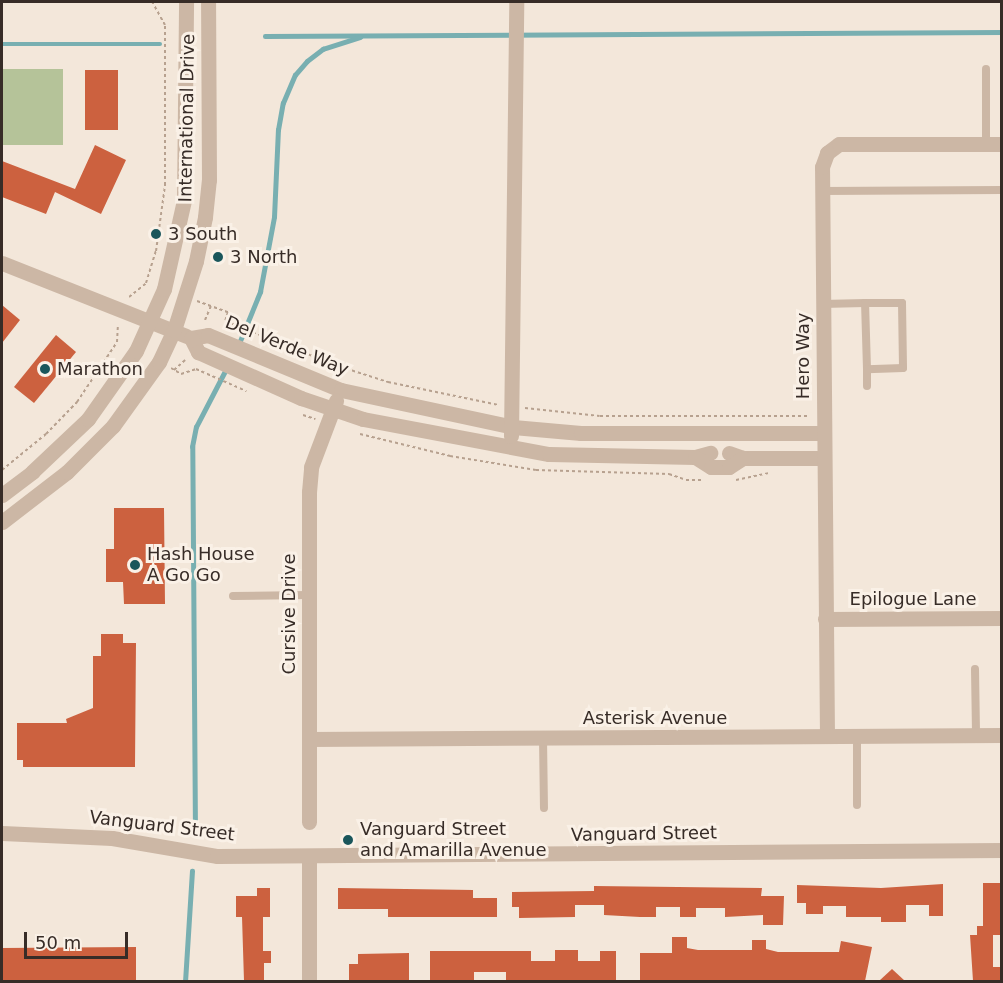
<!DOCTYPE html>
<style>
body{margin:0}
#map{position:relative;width:1003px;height:983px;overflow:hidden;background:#f3e7da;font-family:"DejaVu Sans",sans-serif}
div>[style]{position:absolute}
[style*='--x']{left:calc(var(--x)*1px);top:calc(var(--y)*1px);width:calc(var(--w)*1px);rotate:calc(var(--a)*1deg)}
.green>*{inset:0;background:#b5c399}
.stream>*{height:4.5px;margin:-2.25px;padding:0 2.25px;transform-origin:2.25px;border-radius:2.25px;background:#78afb1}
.building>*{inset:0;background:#cc613f}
.path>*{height:2px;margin-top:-1px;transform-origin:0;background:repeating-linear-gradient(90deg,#b7a18f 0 3px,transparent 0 6px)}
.service>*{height:8px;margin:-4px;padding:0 4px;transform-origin:4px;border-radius:4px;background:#ccb7a5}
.minor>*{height:15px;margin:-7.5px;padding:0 7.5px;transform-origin:7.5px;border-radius:7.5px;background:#ccb7a5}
.tertiary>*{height:15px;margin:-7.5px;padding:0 7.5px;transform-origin:7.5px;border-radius:7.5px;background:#ccb7a5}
.dots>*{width:16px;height:16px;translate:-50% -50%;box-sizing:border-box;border:3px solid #faf1e7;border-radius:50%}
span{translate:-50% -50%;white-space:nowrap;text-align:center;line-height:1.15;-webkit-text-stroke:6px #faf1e7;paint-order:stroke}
.street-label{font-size:18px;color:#372c27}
.poi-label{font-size:18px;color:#372c27}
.left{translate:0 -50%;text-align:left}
.frame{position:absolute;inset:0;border:3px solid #372c27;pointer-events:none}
.scale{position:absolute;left:24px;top:932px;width:104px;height:27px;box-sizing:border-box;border:3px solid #372c27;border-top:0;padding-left:8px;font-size:18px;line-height:21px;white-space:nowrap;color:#372c27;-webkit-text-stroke:4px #faf1e7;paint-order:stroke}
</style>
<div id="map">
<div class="green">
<div style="clip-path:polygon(2px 69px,63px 69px,63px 145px,2px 145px)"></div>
</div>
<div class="stream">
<div style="--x:265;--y:36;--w:737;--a:-0.31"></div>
<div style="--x:2;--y:44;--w:158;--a:0"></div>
<div style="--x:240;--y:341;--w:53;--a:-67.8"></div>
<div style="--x:260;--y:292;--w:76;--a:-79.4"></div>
<div style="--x:274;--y:217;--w:87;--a:-87.4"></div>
<div style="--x:278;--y:130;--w:27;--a:-80"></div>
<div style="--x:283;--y:103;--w:30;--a:-67"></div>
<div style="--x:295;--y:75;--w:18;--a:-49"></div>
<div style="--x:307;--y:61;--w:20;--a:-37"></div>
<div style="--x:323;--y:49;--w:39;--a:-18"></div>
<div style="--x:195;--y:835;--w:388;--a:-90.4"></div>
<div style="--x:192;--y:447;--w:20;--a:-79"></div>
<div style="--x:196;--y:427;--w:63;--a:-62.6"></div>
<div style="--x:185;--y:982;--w:111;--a:-86.4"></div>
</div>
<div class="building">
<div style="clip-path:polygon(85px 70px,118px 70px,118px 130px,85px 130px)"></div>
<div style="clip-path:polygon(95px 145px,126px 160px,101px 214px,55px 192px,46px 214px,2px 197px,2px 161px,75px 189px)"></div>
<div style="clip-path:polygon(2px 305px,20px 320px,2px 343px)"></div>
<div style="clip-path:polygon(56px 335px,76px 352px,34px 403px,14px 387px)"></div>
<div style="clip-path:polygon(114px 508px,164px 508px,165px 604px,124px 604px,123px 582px,106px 582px,106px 549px,114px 549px)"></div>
<div style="clip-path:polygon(101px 634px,123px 634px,123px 643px,136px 643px,135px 767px,23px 767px,23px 760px,17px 760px,17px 723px,67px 723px,66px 719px,93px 708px,93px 656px,101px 656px)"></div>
<div style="clip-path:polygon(983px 883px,1001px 883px,1001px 935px,993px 935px,993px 967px,1002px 967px,1002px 981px,973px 981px,970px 935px,977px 935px,977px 926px,983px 926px)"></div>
<div style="clip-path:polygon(943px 884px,943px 916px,929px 916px,929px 905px,906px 905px,906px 922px,881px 922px,881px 917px,846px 917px,846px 906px,823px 906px,823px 914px,806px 914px,806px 903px,797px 903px,797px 885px,881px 888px)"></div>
<div style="clip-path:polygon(594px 886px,762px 888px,761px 896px,784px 896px,783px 925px,763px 925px,763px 915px,725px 917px,725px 908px,696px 908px,696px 917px,680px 917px,680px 907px,656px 907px,656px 917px,640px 917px,604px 915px,604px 905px,575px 905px,575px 917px,519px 918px,519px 907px,512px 907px,512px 892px,594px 891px)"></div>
<div style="clip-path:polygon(257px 888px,270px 888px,270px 917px,263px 917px,263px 951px,271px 951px,271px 963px,264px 963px,264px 981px,244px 981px,242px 917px,236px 917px,236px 896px,257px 896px)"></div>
<div style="clip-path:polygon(338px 888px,473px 890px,473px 898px,497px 898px,497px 917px,388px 917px,388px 909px,338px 909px)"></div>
<div style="clip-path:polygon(672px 937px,687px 937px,687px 948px,698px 950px,752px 950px,752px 940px,766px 940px,766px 949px,778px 952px,839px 952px,841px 941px,872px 947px,865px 981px,640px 981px,640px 953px,672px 953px)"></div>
<div style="clip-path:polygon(136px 947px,136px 981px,2px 981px,2px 948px)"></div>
<div style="clip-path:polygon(555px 950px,578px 950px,578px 961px,600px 961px,600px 951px,616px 951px,616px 981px,506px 981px,506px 972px,474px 972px,474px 980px,430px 980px,430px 951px,531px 951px,531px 961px,555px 961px)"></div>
<div style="clip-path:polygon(409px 953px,409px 981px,349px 981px,349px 964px,358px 964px,358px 954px)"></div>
<div style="clip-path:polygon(892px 969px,905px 981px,879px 981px)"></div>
</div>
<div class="path">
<div style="--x:129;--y:297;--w:22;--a:-39"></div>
<div style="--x:146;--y:283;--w:34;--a:-73"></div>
<div style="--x:156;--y:251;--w:67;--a:-82.2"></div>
<div style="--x:165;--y:185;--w:160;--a:-90"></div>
<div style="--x:165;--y:25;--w:26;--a:-119"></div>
<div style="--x:197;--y:301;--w:33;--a:20"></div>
<div style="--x:228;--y:312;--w:9;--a:108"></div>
<div style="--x:225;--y:321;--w:118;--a:21.8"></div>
<div style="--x:335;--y:365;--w:56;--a:17.8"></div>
<div style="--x:388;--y:382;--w:113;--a:11.7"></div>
<div style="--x:205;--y:320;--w:15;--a:-67"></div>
<div style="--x:171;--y:368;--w:12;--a:31"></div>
<div style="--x:181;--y:374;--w:16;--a:-18"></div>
<div style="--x:196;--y:369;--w:55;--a:23.7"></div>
<div style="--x:174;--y:370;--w:15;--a:-42"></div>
<div style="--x:525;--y:408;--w:75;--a:6.1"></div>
<div style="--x:600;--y:416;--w:210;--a:0"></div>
<div style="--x:303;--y:415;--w:13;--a:18"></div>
<div style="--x:360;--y:434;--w:93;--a:13.7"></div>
<div style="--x:450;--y:456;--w:87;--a:9.2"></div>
<div style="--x:536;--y:470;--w:133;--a:1.7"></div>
<div style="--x:669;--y:474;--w:18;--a:19"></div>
<div style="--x:686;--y:480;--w:17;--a:0"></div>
<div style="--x:2;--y:470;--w:57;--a:-39.3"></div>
<div style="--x:46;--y:434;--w:45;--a:-45.9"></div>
<div style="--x:77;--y:402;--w:72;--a:-56.3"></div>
<div style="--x:117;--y:342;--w:18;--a:-87"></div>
<div style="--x:736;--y:480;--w:33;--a:-12"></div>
</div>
<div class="service">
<div style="--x:986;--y:69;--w:75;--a:90"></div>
<div style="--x:822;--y:191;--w:180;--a:-0.3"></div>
<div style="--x:822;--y:304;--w:43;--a:-1.3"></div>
<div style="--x:865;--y:303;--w:37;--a:0"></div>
<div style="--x:902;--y:303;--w:65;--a:89.1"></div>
<div style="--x:903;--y:368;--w:36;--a:178"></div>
<div style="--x:867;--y:369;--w:66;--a:-91.7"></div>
<div style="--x:867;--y:369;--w:17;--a:90"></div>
<div style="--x:233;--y:596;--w:76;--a:-0.8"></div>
<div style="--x:975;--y:669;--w:66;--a:89.1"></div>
<div style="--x:543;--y:738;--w:70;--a:89.2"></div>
<div style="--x:857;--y:805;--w:69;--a:-90"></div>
</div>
<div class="minor">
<div style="--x:2;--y:263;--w:198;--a:21.6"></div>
<div style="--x:191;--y:338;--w:17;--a:-10"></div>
<div style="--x:208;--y:335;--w:144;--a:22.5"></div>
<div style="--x:341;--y:390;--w:176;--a:12.1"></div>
<div style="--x:513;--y:427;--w:68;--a:5"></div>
<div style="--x:581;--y:433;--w:241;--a:0"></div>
<div style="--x:191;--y:338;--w:16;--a:63"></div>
<div style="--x:198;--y:352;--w:113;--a:24.1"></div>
<div style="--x:301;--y:398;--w:65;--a:18.7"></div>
<div style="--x:363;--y:419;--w:189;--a:10.7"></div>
<div style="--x:549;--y:454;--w:146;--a:1.2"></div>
<div style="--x:695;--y:457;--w:16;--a:-15"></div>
<div style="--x:511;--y:436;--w:434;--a:-89.3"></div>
<div style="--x:729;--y:453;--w:15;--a:20"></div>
<div style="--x:743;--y:458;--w:79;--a:0"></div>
<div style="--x:695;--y:457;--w:19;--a:32"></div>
<div style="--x:711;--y:467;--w:18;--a:0"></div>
<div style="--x:729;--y:467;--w:17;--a:-33"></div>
<div style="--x:825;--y:619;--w:177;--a:-0.3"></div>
<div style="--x:827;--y:736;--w:569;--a:-90.5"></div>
<div style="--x:822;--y:167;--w:15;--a:-70"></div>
<div style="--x:827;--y:153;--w:15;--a:-37"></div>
<div style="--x:839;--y:144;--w:163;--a:0"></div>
<div style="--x:309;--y:739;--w:693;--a:-0.33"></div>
<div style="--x:309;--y:822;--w:330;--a:-90"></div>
<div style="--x:309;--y:492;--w:25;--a:-85"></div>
<div style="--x:311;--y:467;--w:71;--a:-69.3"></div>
<div style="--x:309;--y:856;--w:126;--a:90"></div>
</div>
<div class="tertiary">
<div style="--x:2;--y:495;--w:38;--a:-37"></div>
<div style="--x:32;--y:472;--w:77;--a:-43.4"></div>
<div style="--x:88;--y:419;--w:83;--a:-54.8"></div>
<div style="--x:136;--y:351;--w:68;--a:-65.7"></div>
<div style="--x:164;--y:289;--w:91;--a:-77.3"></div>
<div style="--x:184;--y:200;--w:198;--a:-89.4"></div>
<div style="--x:2;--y:522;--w:82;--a:-37.6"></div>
<div style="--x:67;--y:472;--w:65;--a:-45"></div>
<div style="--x:113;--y:426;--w:79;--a:-54.3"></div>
<div style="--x:159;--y:362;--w:35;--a:-65"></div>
<div style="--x:174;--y:330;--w:72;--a:-72.3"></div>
<div style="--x:196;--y:261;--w:45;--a:-78.4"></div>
<div style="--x:205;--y:217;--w:37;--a:-84"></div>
<div style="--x:209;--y:180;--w:178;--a:-90.3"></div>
<div style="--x:2;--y:833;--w:110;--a:2.6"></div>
<div style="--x:112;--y:838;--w:107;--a:9.7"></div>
<div style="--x:217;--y:856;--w:785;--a:-0.44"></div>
</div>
<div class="dots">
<div style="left:156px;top:234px;background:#1a565b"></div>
<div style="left:218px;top:257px;background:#1a565b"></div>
<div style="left:45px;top:369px;background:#1a565b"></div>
<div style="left:135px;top:565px;background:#1a565b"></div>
<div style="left:348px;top:840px;background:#1a565b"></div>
</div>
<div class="street-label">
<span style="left:187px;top:118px;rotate:-89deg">International Drive</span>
<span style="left:287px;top:346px;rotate:22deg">Del Verde Way</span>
<span style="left:803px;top:356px;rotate:-90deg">Hero Way</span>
<span style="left:913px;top:599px">Epilogue Lane</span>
<span style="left:289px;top:614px;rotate:-90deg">Cursive Drive</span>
<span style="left:655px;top:718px">Asterisk Avenue</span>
<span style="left:162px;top:826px;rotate:7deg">Vanguard Street</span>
<span style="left:644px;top:834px;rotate:-1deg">Vanguard Street</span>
</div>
<div class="poi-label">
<span class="left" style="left:168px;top:234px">3 South</span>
<span class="left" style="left:230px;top:257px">3 North</span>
<span class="left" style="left:57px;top:369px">Marathon</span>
<span class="left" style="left:147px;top:565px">Hash House<br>A Go Go</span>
<span class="left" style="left:360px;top:840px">Vanguard Street<br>and Amarilla Avenue</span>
</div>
<div class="frame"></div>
<div class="scale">50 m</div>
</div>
